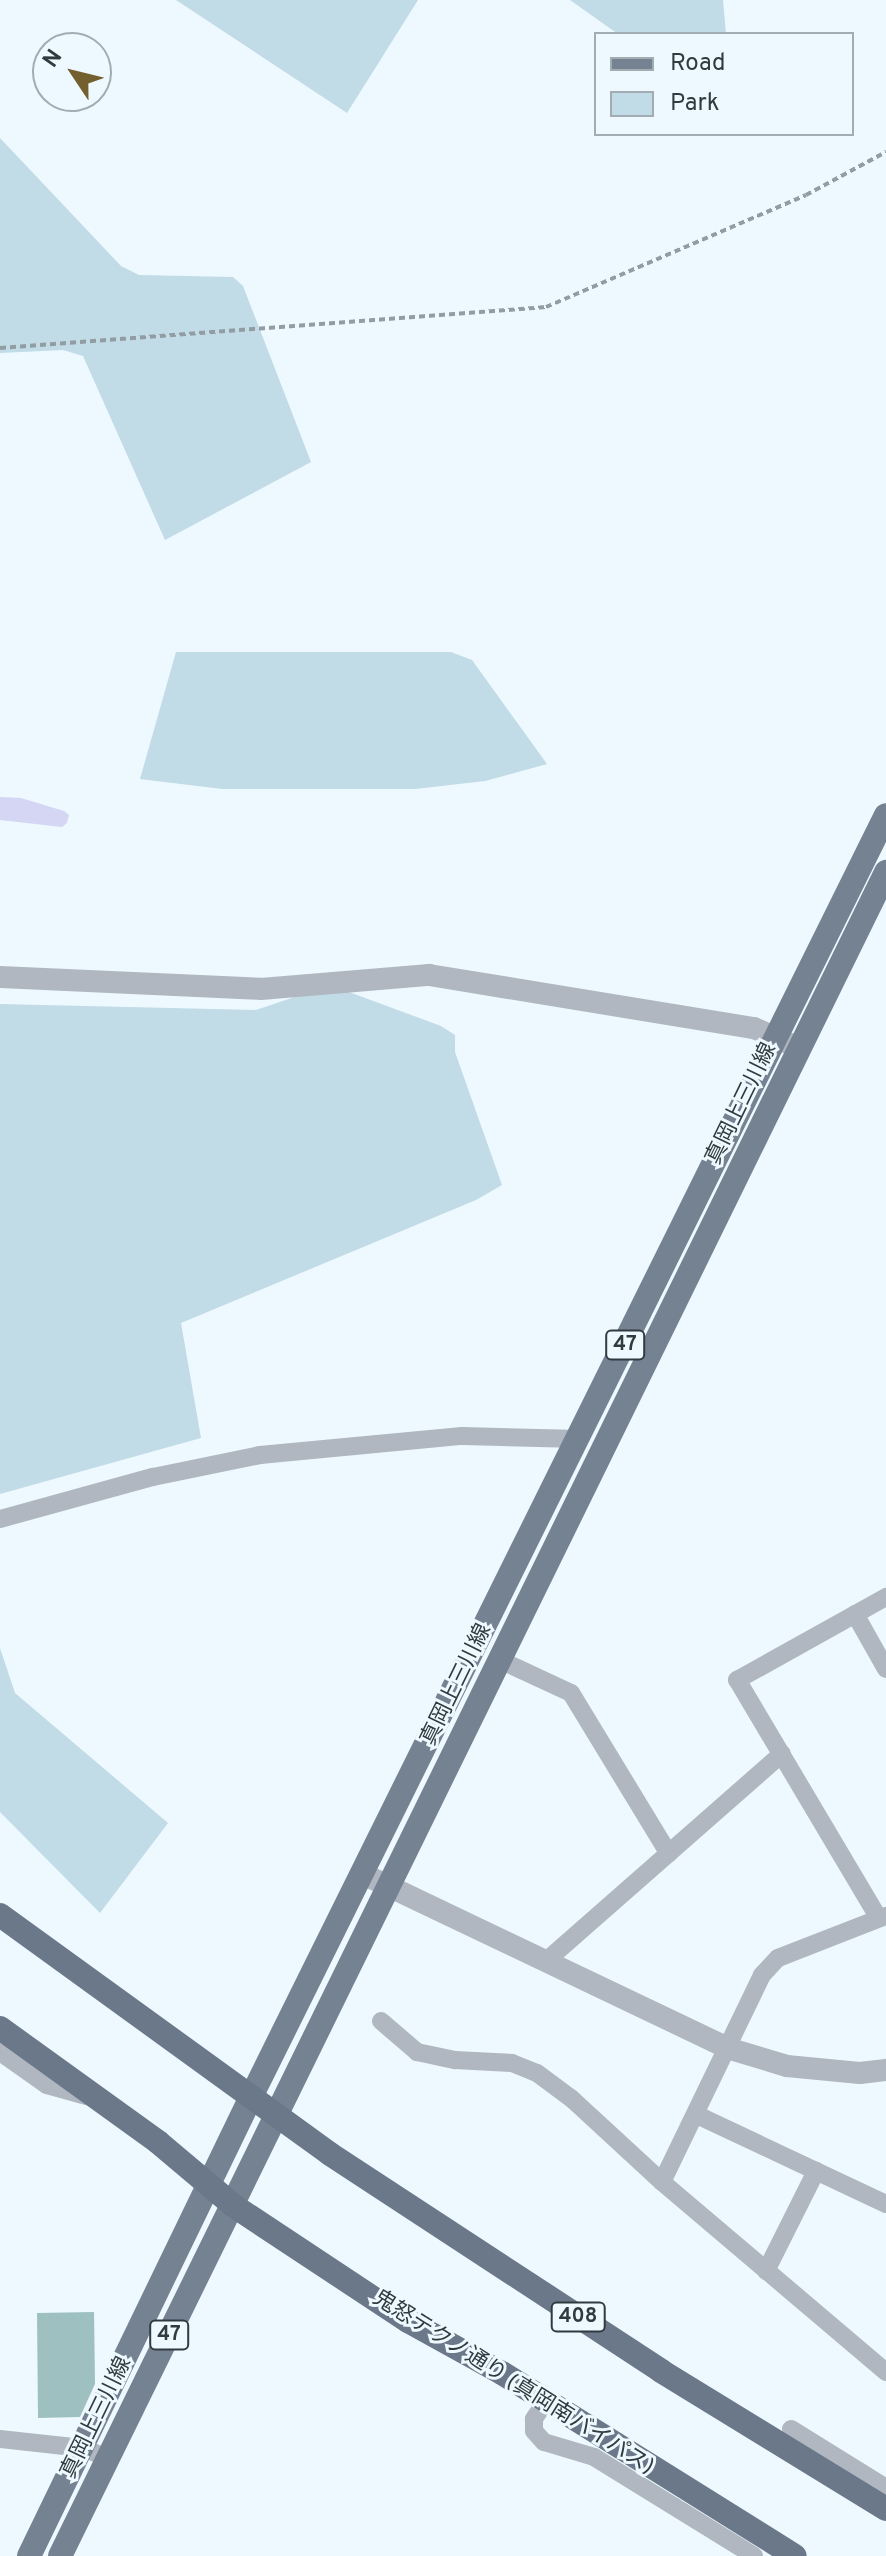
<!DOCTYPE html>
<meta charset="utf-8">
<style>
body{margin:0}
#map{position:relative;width:886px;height:2556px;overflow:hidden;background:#edf9fe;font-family:Overpass,"Noto Sans JP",sans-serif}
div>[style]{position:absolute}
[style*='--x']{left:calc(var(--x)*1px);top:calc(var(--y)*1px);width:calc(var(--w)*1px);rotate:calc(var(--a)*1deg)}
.green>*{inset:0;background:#c1dbe7}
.water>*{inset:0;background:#d4d6f4}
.building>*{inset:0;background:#9fc0c1}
.path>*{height:4px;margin-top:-2px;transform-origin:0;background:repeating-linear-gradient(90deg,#919da2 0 6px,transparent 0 10px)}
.minor>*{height:18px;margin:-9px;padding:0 9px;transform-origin:9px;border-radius:9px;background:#b0b7c0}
.tertiary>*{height:22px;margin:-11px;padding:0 11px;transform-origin:11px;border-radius:11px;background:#b0b7c0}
.primary>*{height:24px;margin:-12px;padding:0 12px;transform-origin:12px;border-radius:12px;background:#758292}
.trunk>*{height:24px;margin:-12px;padding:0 12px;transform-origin:12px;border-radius:12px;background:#6a788a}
span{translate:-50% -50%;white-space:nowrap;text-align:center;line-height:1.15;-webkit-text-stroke:6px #edf9fe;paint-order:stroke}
.shield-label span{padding:2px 6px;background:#edf9fe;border:2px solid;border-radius:6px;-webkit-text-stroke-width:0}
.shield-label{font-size:20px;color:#303b40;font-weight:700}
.street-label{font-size:22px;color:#303b40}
.legend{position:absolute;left:594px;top:32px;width:260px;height:104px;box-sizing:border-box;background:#edf9fe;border:2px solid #a1adb2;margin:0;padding:10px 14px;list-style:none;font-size:24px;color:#303b40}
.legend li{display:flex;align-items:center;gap:16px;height:40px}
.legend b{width:40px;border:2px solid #a1adb2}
.north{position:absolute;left:32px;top:32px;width:80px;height:80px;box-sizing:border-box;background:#edf9fe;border:2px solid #a1adb2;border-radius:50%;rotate:305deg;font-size:22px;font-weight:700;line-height:32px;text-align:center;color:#303b40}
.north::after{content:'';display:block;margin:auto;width:28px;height:36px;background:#74602f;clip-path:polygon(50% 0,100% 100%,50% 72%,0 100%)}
</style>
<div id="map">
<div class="green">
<div style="clip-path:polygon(176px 0,418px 0,347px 113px)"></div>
<div style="clip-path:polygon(570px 0,723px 0,726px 34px,618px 34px)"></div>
<div style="clip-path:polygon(0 138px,121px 266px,139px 275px,233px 277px,243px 286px,311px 462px,165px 540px,83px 356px,63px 350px,0 353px)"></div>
<div style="clip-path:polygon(176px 652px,451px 652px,472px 660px,547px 764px,485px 781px,415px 789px,222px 789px,140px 779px)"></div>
<div style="clip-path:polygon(330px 985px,441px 1026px,455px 1035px,455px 1052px,502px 1185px,476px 1200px,181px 1323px,201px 1438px,0 1494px,0 1004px,256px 1010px)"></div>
<div style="clip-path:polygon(0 1648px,15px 1693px,168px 1823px,100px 1913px,0 1812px)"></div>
</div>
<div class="water">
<div style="clip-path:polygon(0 797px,21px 798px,64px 811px,69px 815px,67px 823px,62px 827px,0 820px)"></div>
</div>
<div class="building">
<div style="clip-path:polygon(94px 2312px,95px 2384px,80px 2417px,38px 2418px,37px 2313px)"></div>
</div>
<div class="path">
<div style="--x:0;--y:348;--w:548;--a:-4.29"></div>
<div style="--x:546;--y:307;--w:283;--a:-23.3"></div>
<div style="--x:806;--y:195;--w:91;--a:-28.3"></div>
</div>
<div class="minor">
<div style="--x:0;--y:1519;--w:159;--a:-15.4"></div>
<div style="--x:153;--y:1477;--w:109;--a:-11.6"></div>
<div style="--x:260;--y:1455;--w:203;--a:-5.4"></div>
<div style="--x:462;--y:1436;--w:117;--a:1.5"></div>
<div style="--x:855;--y:1614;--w:63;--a:60.6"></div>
<div style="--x:500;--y:1660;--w:78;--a:24.9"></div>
<div style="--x:571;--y:1693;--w:188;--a:58.7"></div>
<div style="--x:878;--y:1917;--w:276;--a:-120.7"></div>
<div style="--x:737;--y:1680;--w:171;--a:-29.1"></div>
<div style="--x:546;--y:1961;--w:314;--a:-41.3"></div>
<div style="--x:381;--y:2021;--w:48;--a:40.7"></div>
<div style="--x:417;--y:2052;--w:39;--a:12"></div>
<div style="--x:455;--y:2060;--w:57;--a:3"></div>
<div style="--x:512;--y:2063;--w:27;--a:22"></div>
<div style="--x:537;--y:2073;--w:44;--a:36.6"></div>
<div style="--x:572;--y:2099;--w:122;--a:42.7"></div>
<div style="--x:662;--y:2182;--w:294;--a:40.3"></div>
<div style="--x:0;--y:2052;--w:57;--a:35.1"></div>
<div style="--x:47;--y:2085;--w:41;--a:15.8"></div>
<div style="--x:697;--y:2115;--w:209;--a:25.2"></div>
<div style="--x:662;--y:2182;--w:230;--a:-64.2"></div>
<div style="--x:762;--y:1975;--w:23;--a:-47"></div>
<div style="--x:778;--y:1958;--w:116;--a:-21.3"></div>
<div style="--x:766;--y:2271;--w:112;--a:-63.4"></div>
<div style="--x:546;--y:2401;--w:22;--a:124"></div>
<div style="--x:534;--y:2419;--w:12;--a:90"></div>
<div style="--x:534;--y:2431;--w:15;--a:48"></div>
<div style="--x:544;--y:2442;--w:52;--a:16.7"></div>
<div style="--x:594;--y:2457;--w:188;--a:31.7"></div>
<div style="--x:791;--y:2429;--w:112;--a:31.8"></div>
<div style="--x:0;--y:2439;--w:83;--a:6.2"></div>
<div style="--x:83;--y:2448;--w:27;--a:22"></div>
</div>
<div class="tertiary">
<div style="--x:0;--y:977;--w:261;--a:2.6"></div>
<div style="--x:261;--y:989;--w:169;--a:-4.8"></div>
<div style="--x:429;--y:975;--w:329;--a:9.3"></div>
<div style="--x:754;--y:1028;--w:49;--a:24"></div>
<div style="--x:363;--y:1874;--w:403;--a:25.5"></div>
<div style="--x:727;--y:2048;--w:63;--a:16.7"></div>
<div style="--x:787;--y:2066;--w:73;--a:5.5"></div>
<div style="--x:860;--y:2073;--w:26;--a:-7"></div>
</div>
<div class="primary">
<div style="--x:29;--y:2556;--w:512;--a:-64.19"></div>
<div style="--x:252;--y:2095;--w:1428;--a:-63.65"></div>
<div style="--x:60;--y:2556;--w:1876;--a:-63.87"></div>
</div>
<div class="trunk">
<div style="--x:0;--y:1915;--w:407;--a:35.9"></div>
<div style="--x:330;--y:2154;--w:396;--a:33.2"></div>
<div style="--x:661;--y:2371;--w:264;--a:31.5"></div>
<div style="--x:0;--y:2028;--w:195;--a:35.8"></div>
<div style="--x:158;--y:2142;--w:99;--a:40.1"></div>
<div style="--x:234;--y:2206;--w:209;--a:33.5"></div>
<div style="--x:408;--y:2321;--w:107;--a:29"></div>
<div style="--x:502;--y:2373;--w:345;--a:32"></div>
</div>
<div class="shield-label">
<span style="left:625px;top:1345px">47</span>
<span style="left:578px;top:2317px">408</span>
<span style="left:169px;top:2335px">47</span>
</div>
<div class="street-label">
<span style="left:742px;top:1104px;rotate:-64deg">真岡上三川線</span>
<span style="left:457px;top:1685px;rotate:-64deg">真岡上三川線</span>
<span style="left:513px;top:2383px;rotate:32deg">鬼怒テクノ通り (真岡南バイパス)</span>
<span style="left:97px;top:2418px;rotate:-64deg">真岡上三川線</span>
</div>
<ul class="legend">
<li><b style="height:10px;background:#758292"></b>Road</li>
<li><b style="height:22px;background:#c1dbe7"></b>Park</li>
</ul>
<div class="north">N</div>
</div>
